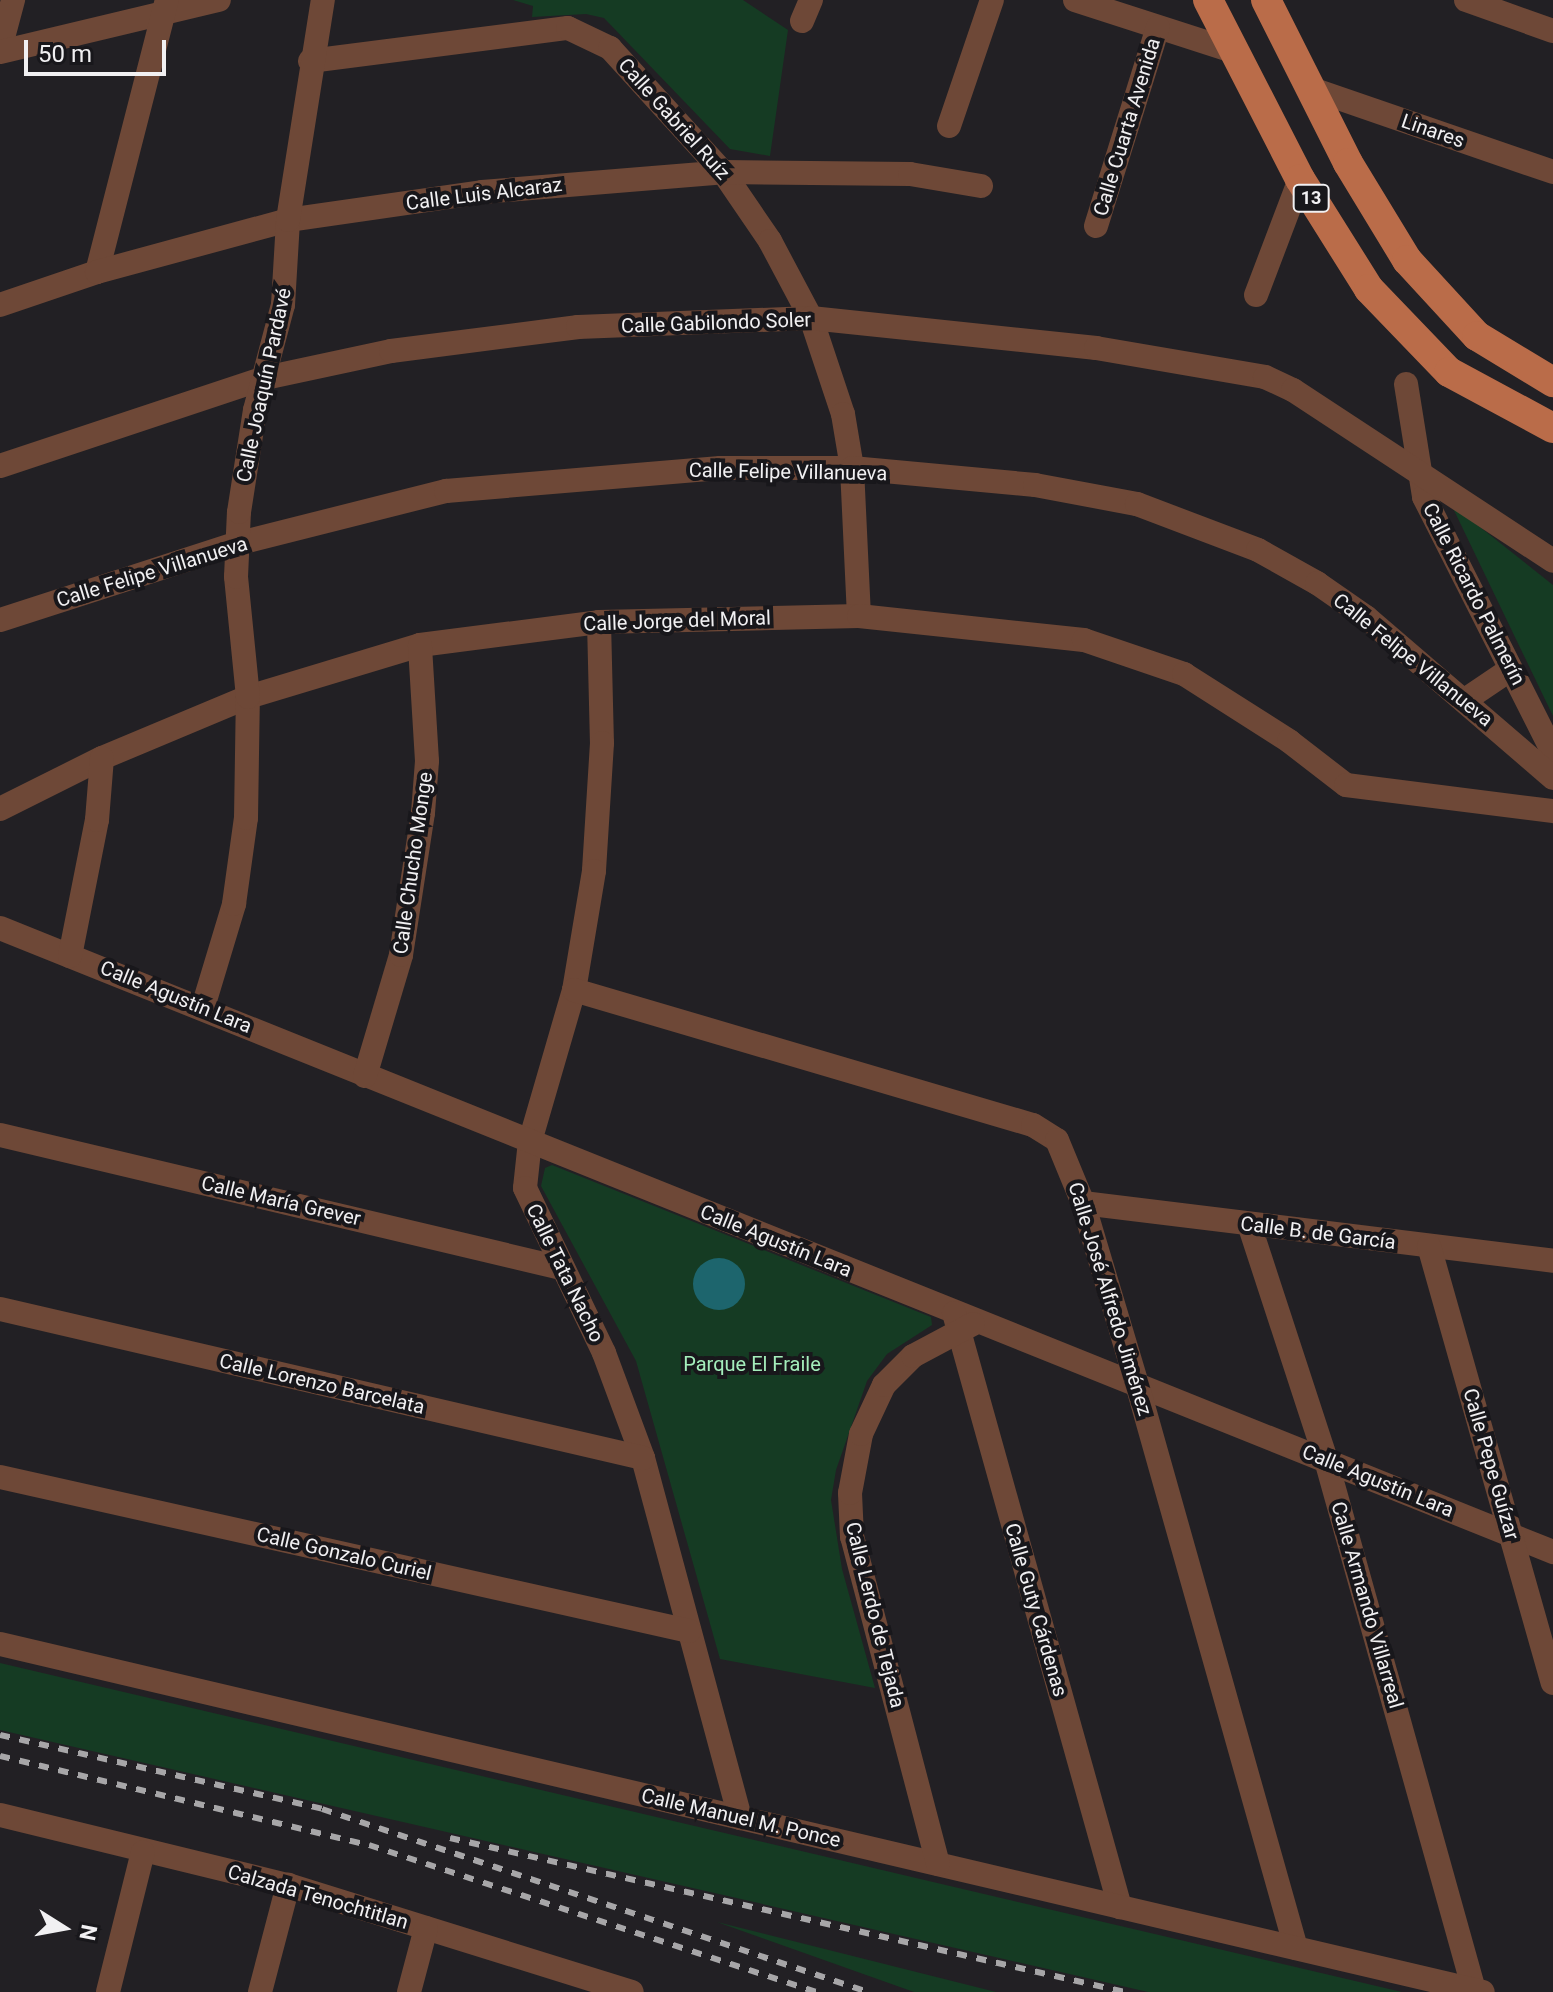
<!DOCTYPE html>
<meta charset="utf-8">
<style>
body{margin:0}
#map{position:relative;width:1553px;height:1992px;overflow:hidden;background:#222024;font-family:Roboto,sans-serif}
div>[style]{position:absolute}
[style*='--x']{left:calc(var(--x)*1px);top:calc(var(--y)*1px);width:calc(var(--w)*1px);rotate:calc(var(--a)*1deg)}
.green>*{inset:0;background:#153b23}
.water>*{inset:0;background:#1d656d}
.round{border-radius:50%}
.minor>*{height:24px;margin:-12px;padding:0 12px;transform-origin:12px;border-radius:12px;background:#6e4837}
.major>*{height:30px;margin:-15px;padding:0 15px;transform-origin:15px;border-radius:15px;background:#ba6c49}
.rail>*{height:6px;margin-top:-3px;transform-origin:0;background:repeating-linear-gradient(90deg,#a7a6a8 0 10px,transparent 0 20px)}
span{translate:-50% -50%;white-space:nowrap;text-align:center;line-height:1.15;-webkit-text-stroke:8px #18171b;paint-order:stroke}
.shield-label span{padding:2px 6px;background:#18171b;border:2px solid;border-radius:6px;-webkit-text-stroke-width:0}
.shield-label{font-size:18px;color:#f1f0f2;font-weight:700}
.street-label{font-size:20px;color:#f1f0f2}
.park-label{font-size:20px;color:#a4edbb}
.north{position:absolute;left:24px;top:1888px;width:80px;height:80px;-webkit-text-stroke:6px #18171b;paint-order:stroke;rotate:101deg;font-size:22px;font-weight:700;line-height:32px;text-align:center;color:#f1f0f2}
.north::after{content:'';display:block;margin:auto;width:28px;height:36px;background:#f1f0f2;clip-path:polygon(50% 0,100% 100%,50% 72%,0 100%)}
.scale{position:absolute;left:24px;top:40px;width:142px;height:36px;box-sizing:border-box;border:4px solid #f1f0f2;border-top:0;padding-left:10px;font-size:24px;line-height:28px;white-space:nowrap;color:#f1f0f2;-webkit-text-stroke:6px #18171b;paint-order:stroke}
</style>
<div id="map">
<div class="green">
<div style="clip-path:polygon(513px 0,743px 0,788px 30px,770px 156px,730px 149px,604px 18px,586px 14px,532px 17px,533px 6px)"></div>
<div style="clip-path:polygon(1451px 504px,1553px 585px,1553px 716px)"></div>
<div style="clip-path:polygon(552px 1165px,931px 1317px,932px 1325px,887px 1354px,867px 1381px,836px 1470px,831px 1500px,842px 1569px,875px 1688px,720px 1659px,636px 1361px,541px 1186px,545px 1168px)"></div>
<div style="clip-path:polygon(0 1663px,1402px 1992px,1148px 1992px,0 1730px)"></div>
<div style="clip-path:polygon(717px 1922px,996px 1992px,914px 1992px)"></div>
</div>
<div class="water">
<div class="round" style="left:693px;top:1258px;width:52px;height:52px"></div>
</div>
<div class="minor">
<div style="--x:1075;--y:0;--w:166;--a:17.9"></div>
<div style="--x:1466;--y:0;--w:92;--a:19.6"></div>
<div style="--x:802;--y:21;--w:23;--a:-67"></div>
<div style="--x:0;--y:49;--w:51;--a:-75.1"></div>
<div style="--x:0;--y:52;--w:225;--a:-13.4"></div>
<div style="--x:310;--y:61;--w:260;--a:-7.3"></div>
<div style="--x:568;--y:28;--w:47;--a:25.5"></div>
<div style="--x:610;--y:48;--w:168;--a:47.7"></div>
<div style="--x:723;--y:172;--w:83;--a:55.7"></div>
<div style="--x:770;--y:241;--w:87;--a:62"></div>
<div style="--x:811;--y:318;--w:101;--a:71.6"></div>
<div style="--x:843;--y:414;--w:55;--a:80.5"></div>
<div style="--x:852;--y:468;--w:148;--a:87.3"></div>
<div style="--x:1312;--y:89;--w:255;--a:19"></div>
<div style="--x:949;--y:126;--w:133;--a:-71.2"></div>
<div style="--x:1096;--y:226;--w:208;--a:-72.7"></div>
<div style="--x:97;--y:272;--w:281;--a:-75.6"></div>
<div style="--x:1256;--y:295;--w:124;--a:-69.2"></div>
<div style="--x:0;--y:305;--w:102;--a:-18.8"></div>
<div style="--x:97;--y:272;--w:198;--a:-15.2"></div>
<div style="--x:288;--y:220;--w:196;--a:-8.2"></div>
<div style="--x:482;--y:192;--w:242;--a:-4.7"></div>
<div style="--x:723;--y:172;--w:187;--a:0.6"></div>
<div style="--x:910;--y:174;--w:72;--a:9.6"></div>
<div style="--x:1406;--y:384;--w:114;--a:80.9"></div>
<div style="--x:1424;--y:497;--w:286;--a:63.2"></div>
<div style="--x:0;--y:466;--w:279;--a:-18.4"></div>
<div style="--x:265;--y:378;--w:129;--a:-12.1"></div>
<div style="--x:391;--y:351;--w:189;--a:-7.3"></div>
<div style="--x:578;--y:327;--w:233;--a:-2.2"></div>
<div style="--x:811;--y:318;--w:287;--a:6"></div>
<div style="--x:1096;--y:348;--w:171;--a:9.7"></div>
<div style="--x:1265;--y:377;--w:31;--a:25"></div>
<div style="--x:1293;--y:390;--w:311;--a:33.3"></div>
<div style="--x:0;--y:620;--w:248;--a:-17.9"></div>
<div style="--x:236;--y:544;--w:217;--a:-14.2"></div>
<div style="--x:446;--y:491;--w:275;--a:-4.8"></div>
<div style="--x:720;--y:468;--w:132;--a:0"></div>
<div style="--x:852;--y:468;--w:184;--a:5.3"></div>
<div style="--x:1035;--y:485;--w:104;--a:10.6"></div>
<div style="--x:1137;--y:504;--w:129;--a:20.8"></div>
<div style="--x:1258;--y:550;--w:68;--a:29.2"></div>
<div style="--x:1317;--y:583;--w:60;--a:34.8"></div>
<div style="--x:1366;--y:617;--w:247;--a:40.7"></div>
<div style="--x:599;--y:622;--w:121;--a:88.6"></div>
<div style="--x:602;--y:743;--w:128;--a:93.6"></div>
<div style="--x:594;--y:871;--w:121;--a:99.5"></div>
<div style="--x:574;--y:990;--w:157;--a:106.2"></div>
<div style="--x:530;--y:1141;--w:47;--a:96.1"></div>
<div style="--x:525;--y:1188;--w:183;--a:64.4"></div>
<div style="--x:604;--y:1353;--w:112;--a:69.6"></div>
<div style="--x:643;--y:1458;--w:373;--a:74.9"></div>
<div style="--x:1465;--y:700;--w:55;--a:-34"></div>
<div style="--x:0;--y:809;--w:114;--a:-26.6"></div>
<div style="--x:102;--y:758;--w:158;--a:-22.7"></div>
<div style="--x:248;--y:697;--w:180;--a:-16.8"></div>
<div style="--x:420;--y:645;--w:180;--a:-7.3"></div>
<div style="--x:599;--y:622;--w:260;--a:-1.3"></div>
<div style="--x:859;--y:616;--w:226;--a:6.1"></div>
<div style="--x:1084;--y:640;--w:106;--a:18.8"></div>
<div style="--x:1184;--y:674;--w:125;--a:32.5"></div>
<div style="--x:1289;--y:741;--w:72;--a:37.7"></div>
<div style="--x:1346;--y:785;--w:209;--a:7.2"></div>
<div style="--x:0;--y:928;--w:1674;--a:21.89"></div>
<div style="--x:70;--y:956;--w:139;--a:-78.8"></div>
<div style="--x:97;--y:820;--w:62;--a:-85.4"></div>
<div style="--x:574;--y:990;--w:478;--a:16.4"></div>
<div style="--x:1033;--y:1125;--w:28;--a:32"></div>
<div style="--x:1057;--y:1140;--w:68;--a:67.6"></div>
<div style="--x:1083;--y:1203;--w:189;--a:73.4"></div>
<div style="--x:1137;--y:1384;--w:586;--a:74.26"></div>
<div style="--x:203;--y:1007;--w:108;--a:-73.2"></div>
<div style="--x:234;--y:904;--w:87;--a:-82.1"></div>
<div style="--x:246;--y:818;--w:121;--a:-89.1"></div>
<div style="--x:248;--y:697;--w:121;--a:-95.7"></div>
<div style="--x:236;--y:577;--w:65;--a:-87.4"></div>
<div style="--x:239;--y:512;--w:103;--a:-81.1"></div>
<div style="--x:255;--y:410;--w:109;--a:-75.1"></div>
<div style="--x:283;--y:305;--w:85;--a:-86.6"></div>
<div style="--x:288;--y:220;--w:223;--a:-81"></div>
<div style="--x:365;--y:1076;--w:126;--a:-73.4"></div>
<div style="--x:401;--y:955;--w:144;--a:-81.2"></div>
<div style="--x:423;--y:813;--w:52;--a:-85.6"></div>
<div style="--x:427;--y:761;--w:116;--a:-93.5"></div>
<div style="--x:0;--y:1135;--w:577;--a:13.34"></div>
<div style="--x:1083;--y:1203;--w:474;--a:7"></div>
<div style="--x:1249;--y:1224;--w:248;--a:71.9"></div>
<div style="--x:1326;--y:1460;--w:550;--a:74.4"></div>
<div style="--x:1429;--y:1246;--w:454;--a:74.2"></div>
<div style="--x:0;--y:1309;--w:660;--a:13.05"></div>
<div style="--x:954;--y:1313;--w:617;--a:74.39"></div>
<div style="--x:0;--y:1477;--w:706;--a:12.6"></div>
<div style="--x:0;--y:1644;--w:1523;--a:13.21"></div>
<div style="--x:0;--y:1815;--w:296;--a:13.7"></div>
<div style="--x:288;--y:1885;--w:360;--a:17.3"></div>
<div style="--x:938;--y:1864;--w:338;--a:-104.7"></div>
<div style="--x:852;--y:1537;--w:44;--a:-92.6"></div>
<div style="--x:850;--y:1493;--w:60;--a:-79.4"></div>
<div style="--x:861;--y:1434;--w:54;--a:-64.9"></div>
<div style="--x:884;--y:1385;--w:41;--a:-45"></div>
<div style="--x:913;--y:1356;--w:68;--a:-28.1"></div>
<div style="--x:108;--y:1992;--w:144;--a:-76"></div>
<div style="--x:260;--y:1992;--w:111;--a:-75.3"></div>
<div style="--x:409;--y:1992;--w:66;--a:-75.1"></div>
</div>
<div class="major">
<div style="--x:1208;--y:0;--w:201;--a:62.8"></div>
<div style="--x:1300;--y:179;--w:130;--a:57.9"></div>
<div style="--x:1369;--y:289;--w:115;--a:46.1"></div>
<div style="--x:1449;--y:372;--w:118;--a:28.3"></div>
<div style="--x:1266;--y:0;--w:182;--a:63.3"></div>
<div style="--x:1348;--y:163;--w:114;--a:58.7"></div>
<div style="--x:1407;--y:260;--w:103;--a:47.4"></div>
<div style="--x:1477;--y:336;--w:89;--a:31.2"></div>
</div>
<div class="rail">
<div style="--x:0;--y:1735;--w:330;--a:12.9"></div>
<div style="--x:322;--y:1809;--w:576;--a:18.53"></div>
<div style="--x:0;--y:1756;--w:380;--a:13.6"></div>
<div style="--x:369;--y:1845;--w:472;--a:18.2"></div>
<div style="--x:450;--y:1838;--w:692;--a:12.85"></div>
</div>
<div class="shield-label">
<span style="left:1311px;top:198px">13</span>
</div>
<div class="street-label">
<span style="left:674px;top:119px;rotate:48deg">Calle Gabriel Ruíz</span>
<span style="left:1127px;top:127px;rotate:-73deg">Calle Cuarta Avenida</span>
<span style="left:1433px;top:131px;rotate:19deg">Linares</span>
<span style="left:484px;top:194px;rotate:-7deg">Calle Luis Alcaraz</span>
<span style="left:716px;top:323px;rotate:-2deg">Calle Gabilondo Soler</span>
<span style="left:264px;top:385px;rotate:-78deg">Calle Joaquín Pardavé</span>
<span style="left:788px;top:472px;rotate:1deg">Calle Felipe Villanueva</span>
<span style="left:152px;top:572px;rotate:-17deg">Calle Felipe Villanueva</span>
<span style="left:1474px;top:594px;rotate:63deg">Calle Ricardo Palmerín</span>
<span style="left:677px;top:621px;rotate:-2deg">Calle Jorge del Moral</span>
<span style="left:1413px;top:660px;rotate:39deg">Calle Felipe Villanueva</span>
<span style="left:413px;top:863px;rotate:-82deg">Calle Chucho Monge</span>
<span style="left:176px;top:997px;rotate:22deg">Calle Agustín Lara</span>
<span style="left:281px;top:1201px;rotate:13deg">Calle María Grever</span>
<span style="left:1318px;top:1233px;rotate:7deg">Calle B. de García</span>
<span style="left:776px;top:1241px;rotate:22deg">Calle Agustín Lara</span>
<span style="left:565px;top:1273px;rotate:64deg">Calle Tata Nacho</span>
<span style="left:1110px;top:1299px;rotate:73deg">Calle José Alfredo Jiménez</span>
<span style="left:322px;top:1384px;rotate:13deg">Calle Lorenzo Barcelata</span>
<span style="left:1491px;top:1464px;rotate:74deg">Calle Pepe Guízar</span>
<span style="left:1378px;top:1481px;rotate:22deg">Calle Agustín Lara</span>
<span style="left:344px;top:1554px;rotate:13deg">Calle Gonzalo Curiel</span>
<span style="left:1367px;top:1605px;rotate:74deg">Calle Armando Villarreal</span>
<span style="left:1036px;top:1610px;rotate:74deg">Calle Guty Cárdenas</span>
<span style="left:875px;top:1615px;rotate:76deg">Calle Lerdo de Tejada</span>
<span style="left:741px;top:1818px;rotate:13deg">Calle Manuel M. Ponce</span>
<span style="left:318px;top:1897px;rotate:16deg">Calzada Tenochtitlan</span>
</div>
<div class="park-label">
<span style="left:752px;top:1364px">Parque El Fraile</span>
</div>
<div class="north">N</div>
<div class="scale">50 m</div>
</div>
